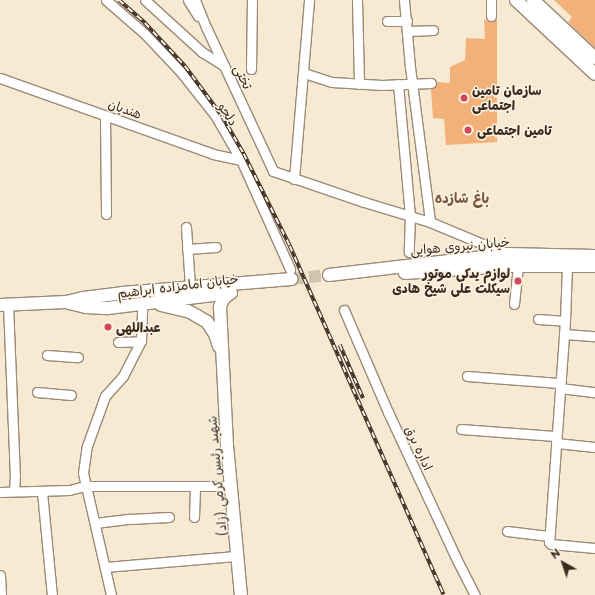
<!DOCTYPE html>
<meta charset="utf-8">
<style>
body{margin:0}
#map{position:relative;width:595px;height:595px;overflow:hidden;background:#f8e9d2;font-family:"Playpen Sans","Playpen Sans Arabic",sans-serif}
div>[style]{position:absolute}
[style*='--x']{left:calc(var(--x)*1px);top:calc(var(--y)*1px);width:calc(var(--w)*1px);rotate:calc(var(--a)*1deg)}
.building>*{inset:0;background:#f2b178}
.major-tunnel>*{height:12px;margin-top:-6px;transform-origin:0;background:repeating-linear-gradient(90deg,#d2c3ae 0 12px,transparent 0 18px)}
.roads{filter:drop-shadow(1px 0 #9a8a78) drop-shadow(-1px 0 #9a8a78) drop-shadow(0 1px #9a8a78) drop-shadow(0 -1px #9a8a78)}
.minor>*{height:9px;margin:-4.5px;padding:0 4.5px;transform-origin:4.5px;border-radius:4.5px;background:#fff}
.major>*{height:12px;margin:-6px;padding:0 6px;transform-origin:6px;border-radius:6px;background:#fff}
.rail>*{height:3.5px;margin-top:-1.75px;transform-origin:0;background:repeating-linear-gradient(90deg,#fcf5e5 0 6px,#3b2a1e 0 12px);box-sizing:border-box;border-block:1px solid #3b2a1e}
.dots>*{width:11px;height:11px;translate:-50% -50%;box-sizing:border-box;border:2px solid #fcf5e5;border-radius:50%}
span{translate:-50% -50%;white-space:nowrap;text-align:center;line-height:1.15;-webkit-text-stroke:3px #fcf5e5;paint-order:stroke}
.street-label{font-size:13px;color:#3b2a1e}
.poi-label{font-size:13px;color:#3b2a1e;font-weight:700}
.left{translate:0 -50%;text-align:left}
.right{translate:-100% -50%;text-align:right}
.neighbourhood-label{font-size:14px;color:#7b593e;font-weight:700}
.north{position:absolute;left:543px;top:543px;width:40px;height:40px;-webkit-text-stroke:3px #fcf5e5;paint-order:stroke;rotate:320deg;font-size:11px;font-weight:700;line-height:16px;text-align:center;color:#3b2a1e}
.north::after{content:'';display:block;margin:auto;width:14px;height:18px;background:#3b2a1e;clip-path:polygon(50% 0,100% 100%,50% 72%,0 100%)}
</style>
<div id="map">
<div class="building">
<div style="clip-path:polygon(554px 0,595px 0,595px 48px,568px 22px,572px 17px)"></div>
<div style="clip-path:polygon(484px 20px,491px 22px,497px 20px,497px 142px,446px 145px,444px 119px,433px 118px,431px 89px,436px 86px,437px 82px,450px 83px,450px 67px,465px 60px,466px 38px,485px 39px)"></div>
</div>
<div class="major-tunnel">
<div style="--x:291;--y:279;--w:38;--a:-6"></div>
</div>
<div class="roads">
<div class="minor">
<div style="--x:106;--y:0;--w:52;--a:41.1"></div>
<div style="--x:145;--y:34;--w:51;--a:46.6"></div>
<div style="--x:180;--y:71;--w:56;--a:51.5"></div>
<div style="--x:215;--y:115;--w:52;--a:60"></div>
<div style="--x:241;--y:160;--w:120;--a:65.8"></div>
<div style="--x:145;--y:0;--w:77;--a:42.4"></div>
<div style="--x:202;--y:52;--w:26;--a:32"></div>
<div style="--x:188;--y:0;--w:19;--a:58"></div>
<div style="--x:195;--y:0;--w:29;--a:68"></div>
<div style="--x:206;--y:27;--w:159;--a:65"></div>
<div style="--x:273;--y:171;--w:96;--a:18.8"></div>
<div style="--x:364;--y:202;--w:69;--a:16.9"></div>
<div style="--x:430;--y:222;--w:83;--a:22.6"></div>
<div style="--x:357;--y:0;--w:84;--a:88.6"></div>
<div style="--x:404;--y:0;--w:67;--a:84.9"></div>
<div style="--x:410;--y:67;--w:156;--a:82.6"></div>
<div style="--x:491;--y:0;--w:16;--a:90"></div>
<div style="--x:387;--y:21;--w:20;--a:0"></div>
<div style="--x:408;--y:31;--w:25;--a:-2"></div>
<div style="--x:251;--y:69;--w:69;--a:-89.2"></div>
<div style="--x:304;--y:73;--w:29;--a:18"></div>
<div style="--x:332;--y:82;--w:50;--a:3.4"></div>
<div style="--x:382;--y:85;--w:49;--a:-2.3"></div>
<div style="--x:0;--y:78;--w:226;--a:19.6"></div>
<div style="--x:213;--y:154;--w:29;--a:12"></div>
<div style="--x:398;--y:84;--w:132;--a:84.8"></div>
<div style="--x:410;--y:215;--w:37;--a:92"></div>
<div style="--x:105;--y:116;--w:98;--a:89.4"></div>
<div style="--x:294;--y:179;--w:180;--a:-85.2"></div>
<div style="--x:186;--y:227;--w:60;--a:86.2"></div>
<div style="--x:187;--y:249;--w:29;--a:-4"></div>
<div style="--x:567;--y:266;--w:55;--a:92.1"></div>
<div style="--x:565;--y:321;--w:222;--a:94.1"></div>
<div style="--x:549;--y:542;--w:3;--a:45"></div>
<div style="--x:551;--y:544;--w:44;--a:5.2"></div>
<div style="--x:8;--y:304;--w:172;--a:87.7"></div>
<div style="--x:15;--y:476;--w:15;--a:94"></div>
<div style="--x:514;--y:304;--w:38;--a:-84"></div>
<div style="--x:344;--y:310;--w:111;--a:66.7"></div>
<div style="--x:388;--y:412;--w:163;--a:65"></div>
<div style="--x:457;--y:560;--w:39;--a:63"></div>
<div style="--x:538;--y:319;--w:27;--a:4"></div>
<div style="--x:564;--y:334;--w:31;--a:4"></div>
<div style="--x:118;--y:342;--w:23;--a:-2"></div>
<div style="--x:47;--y:355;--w:31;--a:4"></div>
<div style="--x:467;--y:376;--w:92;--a:4.4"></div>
<div style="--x:560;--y:388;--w:35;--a:7"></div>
<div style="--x:37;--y:392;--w:34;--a:5"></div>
<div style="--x:461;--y:429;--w:94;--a:4.3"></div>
<div style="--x:556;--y:443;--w:39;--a:6"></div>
<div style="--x:0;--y:492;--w:69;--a:-1.7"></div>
<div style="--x:69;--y:490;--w:16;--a:-14"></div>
<div style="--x:85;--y:486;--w:145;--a:0"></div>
<div style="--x:42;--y:492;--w:103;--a:84.5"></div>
<div style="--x:194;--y:517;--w:31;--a:-88"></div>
<div style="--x:95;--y:523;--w:35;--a:-7"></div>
<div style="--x:130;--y:519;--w:39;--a:-3"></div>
<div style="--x:507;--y:531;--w:42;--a:6.8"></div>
<div style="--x:105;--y:567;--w:131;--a:-4.8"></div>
<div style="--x:0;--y:575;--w:20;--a:87"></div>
<div style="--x:111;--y:595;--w:125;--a:-102.9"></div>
<div style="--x:83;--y:473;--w:27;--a:-82"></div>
<div style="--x:87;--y:446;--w:53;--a:-70.2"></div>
<div style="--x:105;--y:396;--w:27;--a:-48"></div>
<div style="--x:123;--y:376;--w:39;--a:-63"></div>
<div style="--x:141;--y:341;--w:36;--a:-88"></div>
</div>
<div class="major">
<div style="--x:516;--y:0;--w:108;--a:43.1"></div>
<div style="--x:533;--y:0;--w:85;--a:43.1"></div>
<div style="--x:405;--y:273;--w:102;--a:-3.9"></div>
<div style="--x:507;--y:266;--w:88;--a:0"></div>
<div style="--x:329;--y:275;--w:179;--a:-6.7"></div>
<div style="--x:507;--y:254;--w:88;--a:1.3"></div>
<div style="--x:229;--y:294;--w:8;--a:140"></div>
<div style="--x:223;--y:299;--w:9;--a:111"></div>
<div style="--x:220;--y:307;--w:138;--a:87.1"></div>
<div style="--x:227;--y:445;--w:151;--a:84.7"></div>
<div style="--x:69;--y:303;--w:17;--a:13"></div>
<div style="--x:86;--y:307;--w:22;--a:3"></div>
<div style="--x:108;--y:308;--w:124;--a:-7"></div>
<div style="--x:0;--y:305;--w:66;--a:-2.6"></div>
<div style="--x:66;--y:302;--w:17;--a:-13"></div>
<div style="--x:83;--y:298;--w:39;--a:-7"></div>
<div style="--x:122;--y:293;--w:170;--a:-4.7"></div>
<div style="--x:161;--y:305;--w:28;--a:13"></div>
<div style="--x:188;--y:311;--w:10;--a:29"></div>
<div style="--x:197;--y:316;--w:12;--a:31"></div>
<div style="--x:207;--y:322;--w:14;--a:56"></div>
<div style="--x:215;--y:334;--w:13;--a:72"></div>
</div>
</div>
<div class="rail">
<div style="--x:119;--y:0;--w:35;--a:41"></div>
<div style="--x:145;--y:23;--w:59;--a:47.1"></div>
<div style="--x:185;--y:66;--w:62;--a:53.5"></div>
<div style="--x:222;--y:116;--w:44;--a:59.9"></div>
<div style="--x:244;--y:154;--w:103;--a:63.4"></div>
<div style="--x:290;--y:246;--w:381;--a:66.2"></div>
<div style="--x:340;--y:345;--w:58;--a:66.5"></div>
</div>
<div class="dots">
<div style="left:464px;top:98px;background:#d1495b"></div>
<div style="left:468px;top:130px;background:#d1495b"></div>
<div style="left:518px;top:281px;background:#d1495b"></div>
<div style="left:108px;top:327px;background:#d1495b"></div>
</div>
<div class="street-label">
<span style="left:243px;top:77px;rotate:64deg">تختی</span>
<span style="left:125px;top:109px;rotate:20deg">هندیان</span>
<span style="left:228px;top:114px;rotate:57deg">دلجو</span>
<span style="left:460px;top:246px;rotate:-5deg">خیابان نیروی هوایی</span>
<span style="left:178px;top:286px;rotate:-7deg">خیابان امامزاده ابراهیم</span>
<span style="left:419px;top:448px;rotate:65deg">اداره برق</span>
<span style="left:217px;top:476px;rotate:-95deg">شهید رئیس کرمی (زاد)</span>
</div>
<div class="poi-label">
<span class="left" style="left:472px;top:98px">سازمان تامین<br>اجتماعی</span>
<span class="left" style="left:477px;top:130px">تامین اجتماعی</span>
<span class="right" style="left:510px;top:281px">لوازم یدکی موتور<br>سیکلت علی شیخ هادی</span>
<span class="left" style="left:116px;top:327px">عبداللهی</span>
</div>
<div class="neighbourhood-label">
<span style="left:462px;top:198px">باغ شازده</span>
</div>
<div class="north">N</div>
</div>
